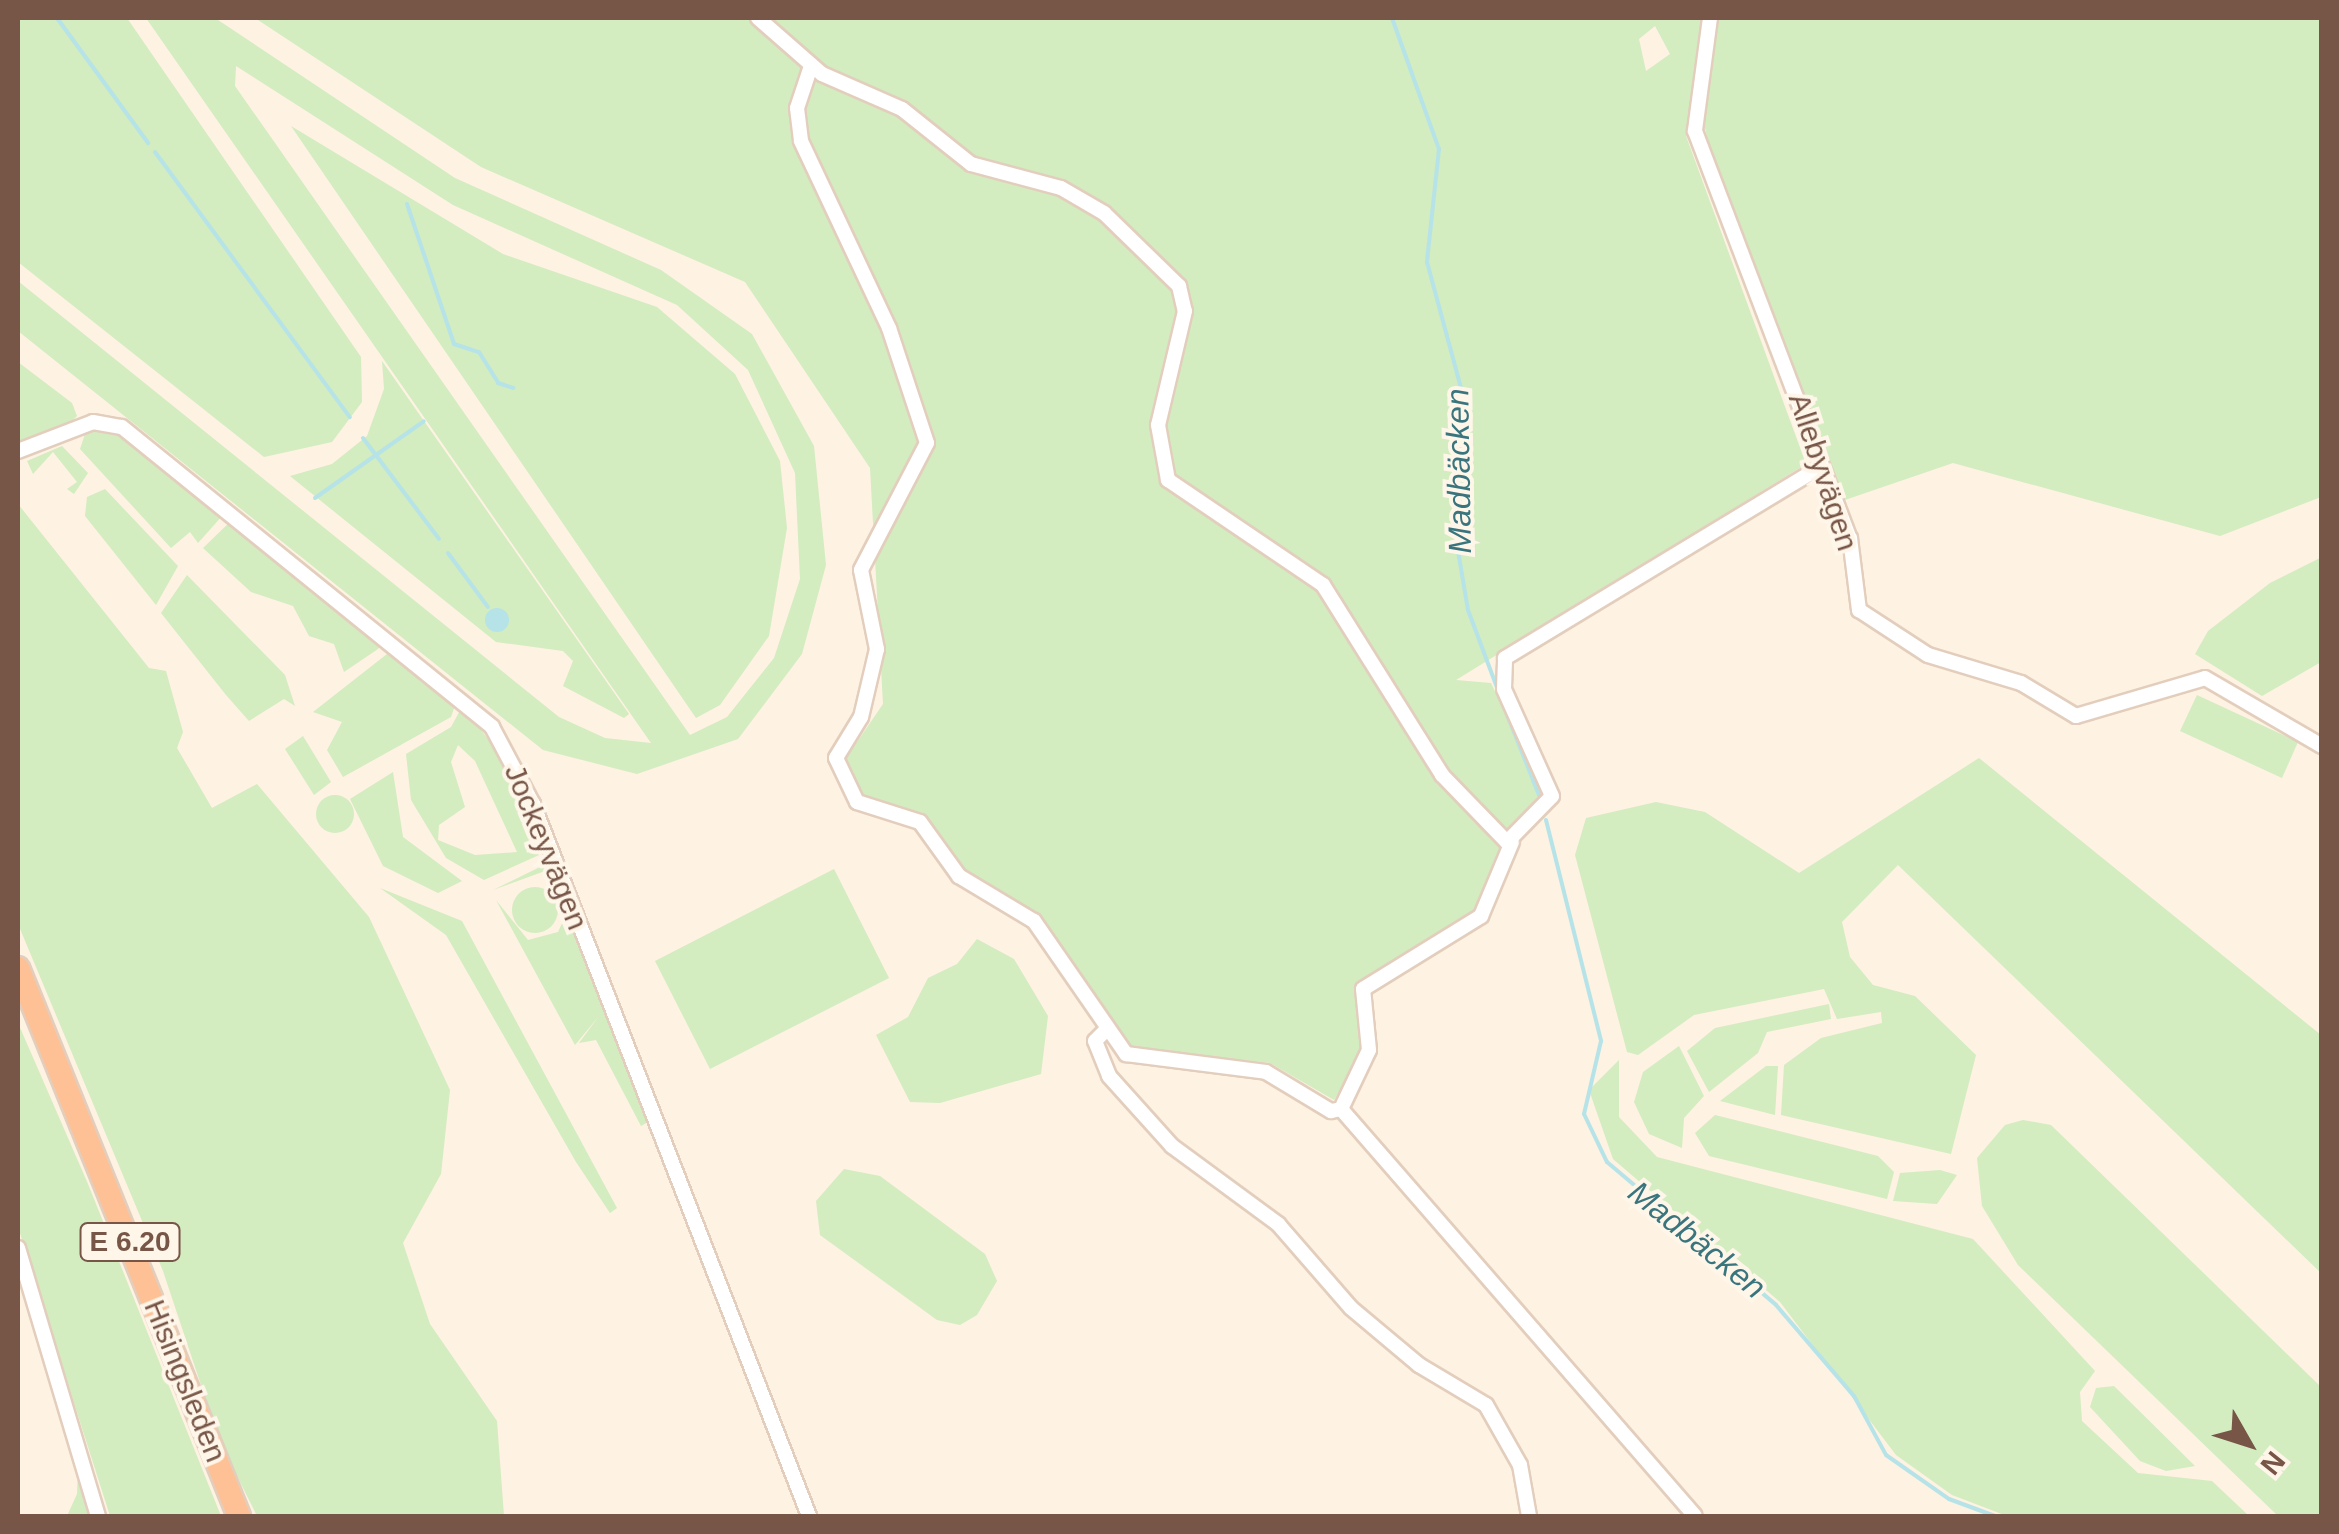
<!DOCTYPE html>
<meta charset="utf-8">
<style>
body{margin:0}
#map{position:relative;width:2339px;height:1534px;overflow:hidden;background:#fef2e2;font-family:Arial,sans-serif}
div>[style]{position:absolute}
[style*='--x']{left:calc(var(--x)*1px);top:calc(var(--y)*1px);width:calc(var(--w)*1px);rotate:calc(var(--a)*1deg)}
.green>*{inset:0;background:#d3ecc0}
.round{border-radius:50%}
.water>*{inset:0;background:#b6e3e8}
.stream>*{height:4px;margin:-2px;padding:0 2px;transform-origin:2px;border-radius:2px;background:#b6e3e8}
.roads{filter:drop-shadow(2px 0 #e3cebd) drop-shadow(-2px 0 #e3cebd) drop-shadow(0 2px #e3cebd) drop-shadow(0 -2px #e3cebd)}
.minor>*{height:14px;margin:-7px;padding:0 7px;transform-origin:7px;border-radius:7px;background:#fff}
.trunk>*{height:22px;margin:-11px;padding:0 11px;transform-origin:11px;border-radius:11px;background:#fec196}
span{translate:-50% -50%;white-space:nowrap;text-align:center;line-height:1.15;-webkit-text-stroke:8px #fff6ea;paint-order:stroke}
.shield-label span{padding:2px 8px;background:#fff6ea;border:2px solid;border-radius:8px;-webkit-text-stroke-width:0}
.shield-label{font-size:28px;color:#775647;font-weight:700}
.street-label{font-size:30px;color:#775647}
.water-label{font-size:32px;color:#3a757e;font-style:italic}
.frame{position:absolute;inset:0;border:20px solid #775647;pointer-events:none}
.north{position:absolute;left:2199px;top:1394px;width:100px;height:100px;-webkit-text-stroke:8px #fff6ea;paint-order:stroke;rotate:129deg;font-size:28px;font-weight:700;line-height:40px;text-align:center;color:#775647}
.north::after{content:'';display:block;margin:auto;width:35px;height:45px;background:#775647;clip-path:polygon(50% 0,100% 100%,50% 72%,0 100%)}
</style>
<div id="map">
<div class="green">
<div style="clip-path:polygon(18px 18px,127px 18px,361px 357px,362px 402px,332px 442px,264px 457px,18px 262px)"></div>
<div style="clip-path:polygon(evenodd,146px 18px,215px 18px,455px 178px,661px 270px,752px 334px,814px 446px,826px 565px,802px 654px,738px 739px,637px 774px,543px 750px,18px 331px,18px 281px,559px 717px,605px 738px,651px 743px,146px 18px,236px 66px,453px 205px,677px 305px,748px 370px,795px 473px,800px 579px,774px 658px,727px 717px,690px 735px,235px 86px,236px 66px)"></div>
<div style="clip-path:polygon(evenodd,255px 18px,1702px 18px,1686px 136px,1806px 464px,1456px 680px,1491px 683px,1546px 798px,1503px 850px,1490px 900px,1356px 988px,1363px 1051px,1334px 1100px,1270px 1063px,1135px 1048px,1115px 1033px,1047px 923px,964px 875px,927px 818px,861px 797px,842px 764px,883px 704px,870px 468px,745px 282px,481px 167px,255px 18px,1655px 26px,1670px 54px,1646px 71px,1639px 39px,1655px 26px)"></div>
<div style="clip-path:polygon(1716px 18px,2321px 18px,2321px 497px,2220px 536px,1953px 463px,1839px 502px,1713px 165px,1700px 105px)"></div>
<div style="clip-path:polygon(291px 126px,503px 254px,657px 307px,735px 374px,780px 461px,787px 528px,769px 636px,720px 705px,696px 718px)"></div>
<div style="clip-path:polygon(382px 361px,629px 714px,624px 718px,563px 686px,573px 661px,563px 651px,496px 642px,290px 476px,332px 464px,367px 436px,384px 389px)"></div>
<div style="clip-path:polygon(18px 362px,72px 403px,77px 416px,66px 427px,18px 443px)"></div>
<div style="clip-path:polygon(87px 428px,119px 429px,223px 515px,198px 543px,190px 532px,171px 548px,80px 449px)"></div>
<div style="clip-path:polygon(62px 446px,88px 473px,74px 494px,67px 489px,77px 482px,53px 452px,33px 474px,27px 461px)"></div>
<div style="clip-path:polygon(105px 489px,178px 566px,156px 605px,85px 516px,87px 497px)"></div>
<div style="clip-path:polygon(18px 504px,149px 668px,166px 671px,183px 732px,177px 748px,212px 808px,257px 784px,369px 917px,450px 1090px,441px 1174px,403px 1243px,430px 1324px,497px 1421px,504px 1516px,257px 1516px,220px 1442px,163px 1271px,18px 924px)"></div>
<div style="clip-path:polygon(232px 520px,382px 644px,378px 649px,344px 672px,334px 644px,309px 636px,293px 606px,251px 592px,203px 548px)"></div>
<div style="clip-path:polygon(2322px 557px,2321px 662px,2262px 696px,2195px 654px,2208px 631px,2270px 583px)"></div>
<div style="clip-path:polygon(187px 575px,285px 675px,295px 706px,284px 699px,249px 721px,226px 695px,161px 613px)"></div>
<div style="clip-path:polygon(387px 654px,457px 700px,451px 717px,343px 777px,327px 750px,342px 722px,313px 712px)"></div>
<div style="clip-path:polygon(2197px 695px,2298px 742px,2282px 778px,2180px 731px)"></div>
<div style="clip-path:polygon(evenodd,463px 705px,500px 756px,539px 855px,484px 880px,446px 858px,411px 800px,406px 754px,451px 727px,463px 705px,458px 745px,475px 761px,517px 852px,475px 855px,438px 840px,439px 825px,465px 807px,451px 762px,458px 745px)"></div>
<div style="clip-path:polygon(303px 736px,331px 782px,314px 795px,285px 749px)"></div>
<div style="clip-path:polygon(1979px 758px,2321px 1035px,2321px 1273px,1898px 865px,1842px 922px,1850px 957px,1873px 985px,1915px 996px,1976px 1055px,1951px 1154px,1781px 1115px,1784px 1065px,1821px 1038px,1882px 1023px,1881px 1012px,1837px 1019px,1824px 989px,1694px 1015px,1638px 1055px,1627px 1052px,1575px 855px,1586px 818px,1656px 802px,1705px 812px,1799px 873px)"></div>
<div style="clip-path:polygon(393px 772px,403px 837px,462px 881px,438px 893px,383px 866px,350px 799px)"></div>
<div class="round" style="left:316px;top:795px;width:38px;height:38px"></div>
<div style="clip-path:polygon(542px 866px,552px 873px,650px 1121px,641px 1126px,596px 1040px,579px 1043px,599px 1016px,575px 1045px,496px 900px,528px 940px,558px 932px,564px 919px,545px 871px,493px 890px)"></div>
<div style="clip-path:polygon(834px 869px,889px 978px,710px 1069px,655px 961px)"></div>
<div class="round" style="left:512px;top:887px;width:46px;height:46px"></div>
<div style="clip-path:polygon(380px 888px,462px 921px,617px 1208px,610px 1213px,576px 1162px,446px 935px)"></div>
<div style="clip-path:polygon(977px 939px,1014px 959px,1048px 1016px,1041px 1074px,940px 1103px,910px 1102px,876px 1035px,908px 1017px,928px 978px,957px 964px)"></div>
<div style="clip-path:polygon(1829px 1004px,1831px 1019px,1767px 1032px,1758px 1053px,1709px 1092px,1687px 1051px,1715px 1028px)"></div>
<div style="clip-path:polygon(18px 1023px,88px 1184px,221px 1516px,110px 1516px,18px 1227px)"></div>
<div style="clip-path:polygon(1679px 1046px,1704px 1096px,1684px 1118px,1682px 1148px,1649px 1134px,1634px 1102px,1643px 1072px)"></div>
<div style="clip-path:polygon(1619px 1060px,1619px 1117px,1657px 1157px,1973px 1239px,2095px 1371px,2080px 1392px,2082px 1421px,2138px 1473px,2212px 1481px,2249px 1516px,2007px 1516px,1952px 1495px,1896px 1455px,1780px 1302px,1613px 1159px,1589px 1090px)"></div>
<div style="clip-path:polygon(1766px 1066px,1778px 1066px,1775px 1115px,1720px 1101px)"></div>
<div style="clip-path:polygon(1715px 1115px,1878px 1156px,1894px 1172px,1887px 1199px,1709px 1156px,1695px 1133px)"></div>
<div style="clip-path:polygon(2023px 1120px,2051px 1125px,2321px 1387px,2321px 1516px,2278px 1516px,2018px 1265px,1982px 1206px,1977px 1158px,2005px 1125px)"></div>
<div style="clip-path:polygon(844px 1169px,880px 1176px,985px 1254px,997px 1281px,977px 1315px,960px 1325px,937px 1320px,820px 1235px,816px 1201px)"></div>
<div style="clip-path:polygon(1940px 1170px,1957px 1175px,1937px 1204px,1893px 1201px,1900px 1173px)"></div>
<div style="clip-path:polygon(2114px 1386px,2195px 1466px,2166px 1471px,2140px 1461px,2090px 1407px,2096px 1388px)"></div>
<div style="clip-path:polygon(78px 1470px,89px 1516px,67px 1516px,77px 1494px)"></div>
</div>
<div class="water">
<div class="round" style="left:485px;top:608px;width:24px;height:24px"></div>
</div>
<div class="stream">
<div style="--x:57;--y:18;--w:155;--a:53.9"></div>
<div style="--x:1392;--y:18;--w:139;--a:70.3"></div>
<div style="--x:1439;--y:149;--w:114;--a:96.1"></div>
<div style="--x:1427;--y:262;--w:138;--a:74.9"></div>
<div style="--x:1463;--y:395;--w:156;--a:91.8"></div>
<div style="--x:1458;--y:551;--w:60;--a:80.4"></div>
<div style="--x:1468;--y:610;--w:89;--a:69.5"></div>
<div style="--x:155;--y:152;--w:329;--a:53.7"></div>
<div style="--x:407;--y:204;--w:148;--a:71.4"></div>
<div style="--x:454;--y:344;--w:26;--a:18"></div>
<div style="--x:479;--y:352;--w:36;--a:58"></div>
<div style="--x:498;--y:383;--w:16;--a:18"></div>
<div style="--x:363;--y:438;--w:126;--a:53"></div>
<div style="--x:315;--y:498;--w:133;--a:-35.2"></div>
<div style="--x:448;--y:553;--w:67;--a:53.5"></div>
<div style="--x:1502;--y:702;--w:105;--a:68.3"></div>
<div style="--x:1546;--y:820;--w:228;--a:76"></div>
<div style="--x:1601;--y:1041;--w:75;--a:103.1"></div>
<div style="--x:1584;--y:1114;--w:53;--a:64.4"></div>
<div style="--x:1607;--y:1162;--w:221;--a:40.2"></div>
<div style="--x:1776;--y:1305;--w:120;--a:49.4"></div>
<div style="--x:1854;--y:1396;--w:67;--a:61.5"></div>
<div style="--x:1886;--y:1455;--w:77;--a:34.9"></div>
<div style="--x:1949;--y:1499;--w:49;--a:20.3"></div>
</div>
<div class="roads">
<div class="minor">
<div style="--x:758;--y:18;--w:85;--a:41.2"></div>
<div style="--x:822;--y:74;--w:87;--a:23.6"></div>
<div style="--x:902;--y:109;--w:88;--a:38.6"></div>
<div style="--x:971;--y:164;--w:93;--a:14.9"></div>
<div style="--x:1061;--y:188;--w:50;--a:30.2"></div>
<div style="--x:1104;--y:213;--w:105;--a:44.2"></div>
<div style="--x:1179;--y:286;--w:26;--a:77"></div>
<div style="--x:1185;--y:311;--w:117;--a:103.3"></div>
<div style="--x:1158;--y:425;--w:56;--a:79.7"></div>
<div style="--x:1168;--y:480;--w:187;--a:34.1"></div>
<div style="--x:1323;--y:585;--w:224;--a:57.9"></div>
<div style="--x:1442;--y:775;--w:93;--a:45.9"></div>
<div style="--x:1507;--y:842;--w:64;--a:-45.6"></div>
<div style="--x:1552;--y:796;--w:117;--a:-114.2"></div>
<div style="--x:1504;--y:689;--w:31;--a:-88"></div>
<div style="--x:1505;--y:658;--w:367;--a:-31.2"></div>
<div style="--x:1710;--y:18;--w:114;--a:97.6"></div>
<div style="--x:1695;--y:131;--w:436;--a:69.2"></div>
<div style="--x:1850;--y:538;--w:73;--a:82.9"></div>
<div style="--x:1859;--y:610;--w:82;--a:33.1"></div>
<div style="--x:1928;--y:655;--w:97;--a:16.8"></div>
<div style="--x:2021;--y:683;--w:64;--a:31"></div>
<div style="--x:2076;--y:716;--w:134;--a:-16.4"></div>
<div style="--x:2205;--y:678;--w:135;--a:30.2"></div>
<div style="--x:811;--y:66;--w:44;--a:108.4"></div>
<div style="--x:797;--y:108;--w:33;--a:83"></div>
<div style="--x:801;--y:141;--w:207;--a:64.8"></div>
<div style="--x:889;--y:328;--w:121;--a:71.7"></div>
<div style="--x:927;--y:443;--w:143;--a:117.5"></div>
<div style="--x:861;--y:570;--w:81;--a:78.6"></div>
<div style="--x:877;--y:649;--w:70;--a:103.2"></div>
<div style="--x:861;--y:717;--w:48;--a:121.4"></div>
<div style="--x:836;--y:758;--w:49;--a:64.5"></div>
<div style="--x:857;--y:802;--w:66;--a:17.6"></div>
<div style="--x:920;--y:822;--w:67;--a:54.2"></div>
<div style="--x:959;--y:876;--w:87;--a:31"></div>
<div style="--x:1034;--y:921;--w:162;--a:55.3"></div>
<div style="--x:1126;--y:1054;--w:141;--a:7.3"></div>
<div style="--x:1266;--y:1072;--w:76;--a:31"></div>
<div style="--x:1331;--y:1111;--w:10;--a:-11"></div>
<div style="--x:1341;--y:1109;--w:65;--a:-64.6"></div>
<div style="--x:1369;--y:1050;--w:61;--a:-95.6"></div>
<div style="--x:1363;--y:989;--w:139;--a:-31.7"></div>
<div style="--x:1481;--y:916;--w:80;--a:-67.3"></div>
<div style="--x:18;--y:451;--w:80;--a:-21.1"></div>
<div style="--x:93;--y:422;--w:29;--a:10"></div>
<div style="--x:122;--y:427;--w:476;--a:39"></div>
<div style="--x:492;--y:727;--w:87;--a:62"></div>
<div style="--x:533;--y:804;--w:764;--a:68.81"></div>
<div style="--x:1105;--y:1031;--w:14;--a:135"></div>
<div style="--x:1095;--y:1041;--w:38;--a:68"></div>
<div style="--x:1109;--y:1076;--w:94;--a:48"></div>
<div style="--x:1172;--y:1146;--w:132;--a:36.3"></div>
<div style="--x:1278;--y:1224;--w:111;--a:49"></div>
<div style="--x:1351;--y:1308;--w:89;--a:40"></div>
<div style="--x:1419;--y:1365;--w:78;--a:30.8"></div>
<div style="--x:1486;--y:1405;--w:69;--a:60.5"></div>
<div style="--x:1520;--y:1465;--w:52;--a:80"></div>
<div style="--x:1341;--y:1109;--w:539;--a:48.98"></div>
<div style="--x:18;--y:1248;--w:280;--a:73.4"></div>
</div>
<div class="trunk">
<div style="--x:18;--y:968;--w:591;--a:68.04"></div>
</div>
</div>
<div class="shield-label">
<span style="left:130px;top:1242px">E 6.20</span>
</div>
<div class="street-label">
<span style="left:1823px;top:472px;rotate:72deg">Allebyvägen</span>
<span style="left:546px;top:847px;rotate:68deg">Jockeyvägen</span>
<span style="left:185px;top:1381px;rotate:68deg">Hisingsleden</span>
</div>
<div class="water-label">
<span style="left:1459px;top:471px;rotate:-91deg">Madbäcken</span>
<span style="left:1697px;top:1240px;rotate:39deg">Madbäcken</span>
</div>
<div class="frame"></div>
<div class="north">N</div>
</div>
